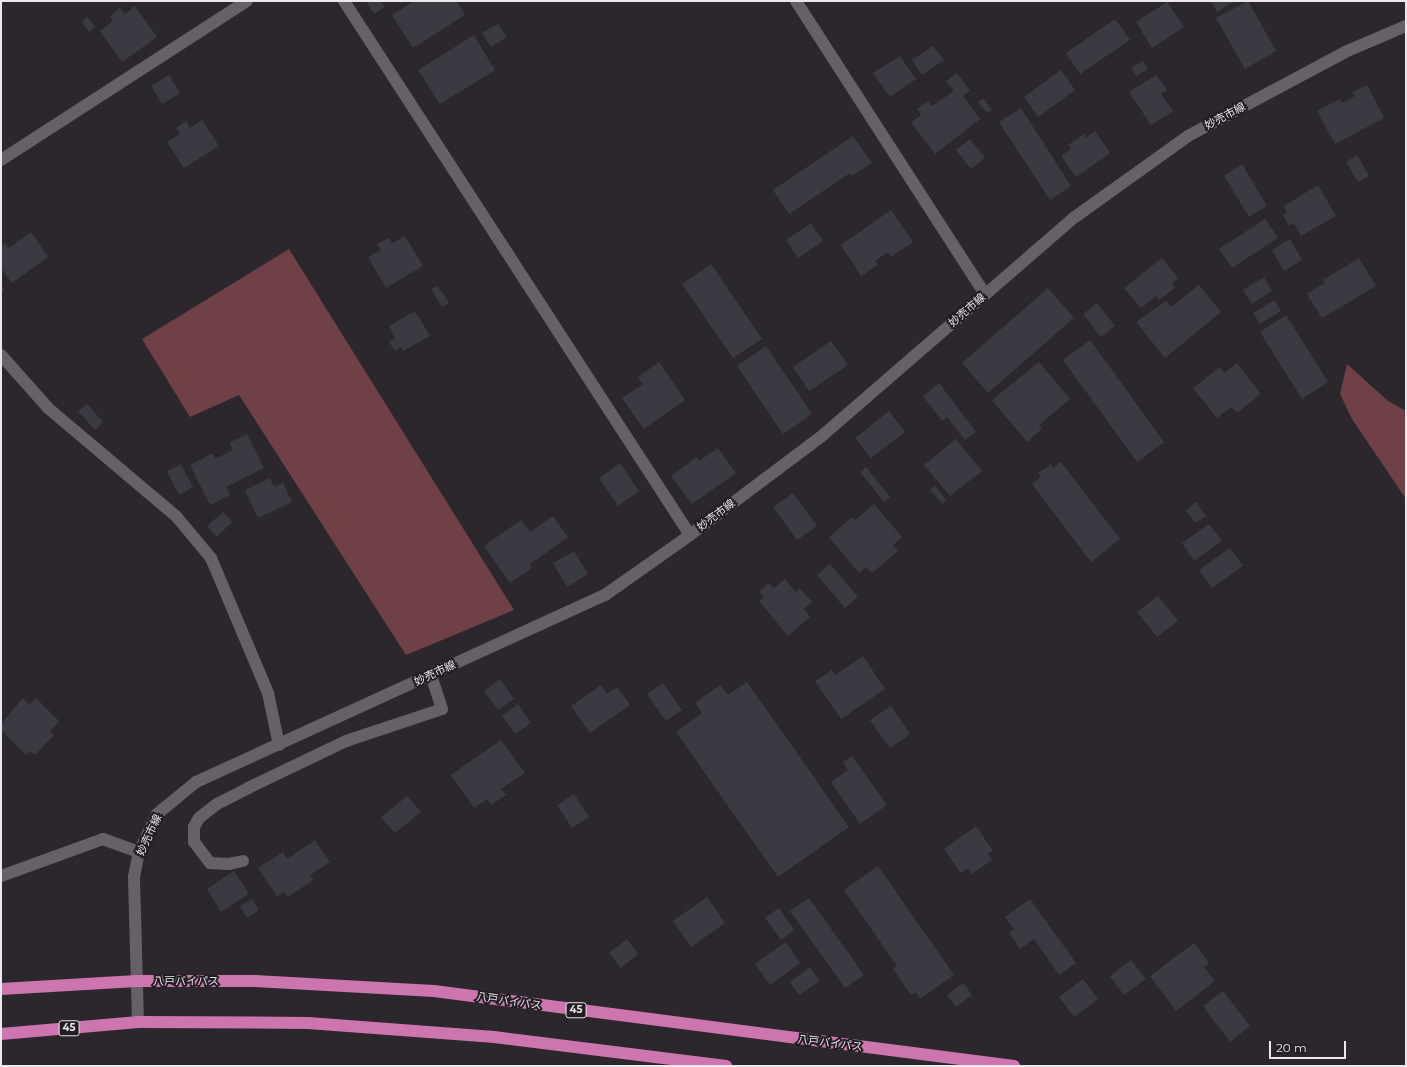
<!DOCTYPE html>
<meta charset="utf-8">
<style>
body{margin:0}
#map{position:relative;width:1407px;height:1067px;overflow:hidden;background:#2b272d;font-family:Montserrat,"Noto Sans JP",sans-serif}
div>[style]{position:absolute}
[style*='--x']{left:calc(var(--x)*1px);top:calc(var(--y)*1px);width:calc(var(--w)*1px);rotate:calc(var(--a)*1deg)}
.green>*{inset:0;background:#6f4046}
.building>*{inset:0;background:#3a3b42}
.service>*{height:12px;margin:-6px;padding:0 6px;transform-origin:6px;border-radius:6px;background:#666168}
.minor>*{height:12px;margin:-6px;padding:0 6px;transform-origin:6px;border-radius:6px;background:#666168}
.secondary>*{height:12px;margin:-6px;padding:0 6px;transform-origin:6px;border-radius:6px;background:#666168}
.trunk>*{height:12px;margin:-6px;padding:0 6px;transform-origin:6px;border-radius:6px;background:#cc75ae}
span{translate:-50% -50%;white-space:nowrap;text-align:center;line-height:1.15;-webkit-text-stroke:4px #211d23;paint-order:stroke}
.shield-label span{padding:1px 3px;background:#211d23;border:1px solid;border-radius:3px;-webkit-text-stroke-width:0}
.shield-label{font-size:10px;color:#eae8ec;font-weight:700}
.street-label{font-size:11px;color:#eae8ec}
.frame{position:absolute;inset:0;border:2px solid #eae8ec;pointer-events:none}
.scale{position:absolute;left:1269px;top:1041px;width:77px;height:18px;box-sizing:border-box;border:2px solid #eae8ec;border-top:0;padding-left:5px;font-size:12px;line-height:14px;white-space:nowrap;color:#eae8ec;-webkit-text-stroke:3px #211d23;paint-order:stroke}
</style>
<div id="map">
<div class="green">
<div style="clip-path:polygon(289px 249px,514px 610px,406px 655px,239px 395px,190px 417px,142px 339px)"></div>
<div style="clip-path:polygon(1347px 364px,1388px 401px,1406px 411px,1406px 499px,1352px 419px,1340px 394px)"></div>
</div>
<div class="building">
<div style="clip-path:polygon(366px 1px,381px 1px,385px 7px,374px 14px)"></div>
<div style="clip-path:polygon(414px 1px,457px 1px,465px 15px,413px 48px,392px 15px)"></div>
<div style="clip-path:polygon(1211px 1px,1234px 1px,1217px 12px)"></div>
<div style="clip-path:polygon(1248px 1px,1276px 51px,1245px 69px,1216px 18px)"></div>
<div style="clip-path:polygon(1167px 2px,1184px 27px,1152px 48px,1136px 22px)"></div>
<div style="clip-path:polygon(135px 6px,157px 37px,122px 62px,100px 31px,113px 21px,110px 16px,120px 8px,125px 14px)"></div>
<div style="clip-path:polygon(88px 17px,95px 27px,89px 32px,82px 21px)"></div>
<div style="clip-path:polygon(1115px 19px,1130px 40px,1080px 74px,1066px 53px)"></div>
<div style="clip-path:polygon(498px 24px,507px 37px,491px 47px,482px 33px)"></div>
<div style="clip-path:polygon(474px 35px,495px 70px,440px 104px,418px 70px)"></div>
<div style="clip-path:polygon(933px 46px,944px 60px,922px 75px,912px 60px)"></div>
<div style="clip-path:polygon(900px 56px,916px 79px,890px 97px,873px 73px)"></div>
<div style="clip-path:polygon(1143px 61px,1148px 69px,1136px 76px,1131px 68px)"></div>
<div style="clip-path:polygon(1061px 70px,1075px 90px,1038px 117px,1024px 97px)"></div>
<div style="clip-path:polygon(957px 73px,970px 91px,963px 96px,980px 119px,935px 154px,911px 122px,921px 115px,917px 109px,928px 101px,932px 106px,954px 91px,946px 81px)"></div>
<div style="clip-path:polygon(169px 75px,180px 93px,162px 104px,151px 86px)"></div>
<div style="clip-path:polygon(1156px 75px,1167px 90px,1161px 94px,1173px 111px,1151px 125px,1129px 92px)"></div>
<div style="clip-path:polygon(1367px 85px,1384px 118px,1335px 144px,1317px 111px,1340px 99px,1342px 103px,1355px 96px,1352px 92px)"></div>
<div style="clip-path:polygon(983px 98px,992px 110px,987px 113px,978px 102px)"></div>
<div style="clip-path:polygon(1021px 108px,1071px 186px,1050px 200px,999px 122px)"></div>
<div style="clip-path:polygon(202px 120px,219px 146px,184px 168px,167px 142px,180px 134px,176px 128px,186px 121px,190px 128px)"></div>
<div style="clip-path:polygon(1095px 131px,1110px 153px,1076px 177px,1061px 156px,1071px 149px,1068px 145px,1084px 134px,1086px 138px)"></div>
<div style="clip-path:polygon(853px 136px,872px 163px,852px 176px,850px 173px,789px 214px,773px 190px)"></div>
<div style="clip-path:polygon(970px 139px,985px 158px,971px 169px,956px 150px)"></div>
<div style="clip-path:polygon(1357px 155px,1369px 176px,1358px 182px,1346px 162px)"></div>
<div style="clip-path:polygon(1242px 164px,1267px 206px,1249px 217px,1224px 176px)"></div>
<div style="clip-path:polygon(1318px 185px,1336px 216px,1301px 236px,1294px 223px,1289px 226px,1283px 215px,1287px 212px,1284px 206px)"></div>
<div style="clip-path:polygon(891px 210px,913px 242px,891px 257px,888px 252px,875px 261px,878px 265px,861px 276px,841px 245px)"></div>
<div style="clip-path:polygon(1265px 219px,1278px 238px,1232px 268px,1219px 249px)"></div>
<div style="clip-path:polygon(811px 223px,823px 241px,798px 258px,786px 240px)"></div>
<div style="clip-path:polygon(31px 232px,48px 257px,12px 283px,1px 268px,1px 246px,5px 243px,9px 248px)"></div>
<div style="clip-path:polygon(405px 236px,423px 266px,386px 288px,368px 257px,381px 250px,377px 244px,389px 238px,392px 243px)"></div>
<div style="clip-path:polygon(1290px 239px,1302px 260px,1284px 271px,1272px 250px)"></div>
<div style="clip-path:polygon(1162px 258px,1178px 278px,1172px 284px,1175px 288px,1159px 300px,1156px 296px,1141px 308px,1124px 288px)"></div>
<div style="clip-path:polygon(1359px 258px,1376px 286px,1322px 318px,1307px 294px,1325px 283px,1323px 280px)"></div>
<div style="clip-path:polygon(711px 264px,762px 339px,733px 358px,682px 284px)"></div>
<div style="clip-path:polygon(1264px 277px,1272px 291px,1252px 304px,1243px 290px)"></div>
<div style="clip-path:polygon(1px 284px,5px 290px,1px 292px)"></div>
<div style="clip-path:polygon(1199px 285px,1221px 312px,1165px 358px,1136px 322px,1166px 301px,1171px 307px)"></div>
<div style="clip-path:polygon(438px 286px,449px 303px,442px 307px,431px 289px)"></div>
<div style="clip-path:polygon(1048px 288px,1074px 318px,988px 393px,962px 363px)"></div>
<div style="clip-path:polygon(1274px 300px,1281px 311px,1260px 324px,1253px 313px)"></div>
<div style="clip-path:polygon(1097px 303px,1115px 326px,1101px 337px,1083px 314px)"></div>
<div style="clip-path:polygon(415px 311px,430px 336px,403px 351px,401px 347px,395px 351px,389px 342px,395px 338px,389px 326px)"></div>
<div style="clip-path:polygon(1286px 315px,1328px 382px,1302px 399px,1260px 332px)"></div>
<div style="clip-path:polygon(1090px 340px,1164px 442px,1137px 462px,1063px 360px)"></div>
<div style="clip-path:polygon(831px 341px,848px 365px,809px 391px,793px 367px)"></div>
<div style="clip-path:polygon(766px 346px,812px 414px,783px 434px,737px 366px)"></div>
<div style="clip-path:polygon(659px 362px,685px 400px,644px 429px,622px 398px,643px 384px,638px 377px)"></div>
<div style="clip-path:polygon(1039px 362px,1070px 399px,1039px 425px,1042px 429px,1027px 442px,992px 400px)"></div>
<div style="clip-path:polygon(1237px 363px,1261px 394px,1237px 413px,1231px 407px,1217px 418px,1193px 388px,1220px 367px,1224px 373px)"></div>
<div style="clip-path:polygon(939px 383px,976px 432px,965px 440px,947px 417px,942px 421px,923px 396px)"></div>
<div style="clip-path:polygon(87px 404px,103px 422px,95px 430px,78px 411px)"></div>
<div style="clip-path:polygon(889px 411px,905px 432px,871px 458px,855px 438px)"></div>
<div style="clip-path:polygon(247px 434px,264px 468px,226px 487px,230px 495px,210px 505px,190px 465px,213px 453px,215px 459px,233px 450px,229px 443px)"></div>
<div style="clip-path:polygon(956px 439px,982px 471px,950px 496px,924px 465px)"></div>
<div style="clip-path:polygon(718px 448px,736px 473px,692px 504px,671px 476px,697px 457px,699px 461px)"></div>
<div style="clip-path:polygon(1061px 462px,1120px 539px,1091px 562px,1032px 484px,1041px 477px,1038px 473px,1051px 464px,1053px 468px)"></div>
<div style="clip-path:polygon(620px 463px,639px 491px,618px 506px,599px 478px)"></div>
<div style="clip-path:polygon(181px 464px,193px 487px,179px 495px,167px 471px)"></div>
<div style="clip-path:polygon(866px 467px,890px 497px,884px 502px,860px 472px)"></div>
<div style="clip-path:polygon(270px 478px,274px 487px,283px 483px,292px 502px,258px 518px,245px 490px)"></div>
<div style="clip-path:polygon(935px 486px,946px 500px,942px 504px,930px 490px)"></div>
<div style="clip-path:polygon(793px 493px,817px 526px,797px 540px,773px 507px)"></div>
<div style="clip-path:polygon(1196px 502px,1206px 516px,1195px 523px,1186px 510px)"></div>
<div style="clip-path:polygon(874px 504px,902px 537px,893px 545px,898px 551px,872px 573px,866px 567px,859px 573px,829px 537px,852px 517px,855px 520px)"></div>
<div style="clip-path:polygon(223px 512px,232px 522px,217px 537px,207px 526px)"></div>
<div style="clip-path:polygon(553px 516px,568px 537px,530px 564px,532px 568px,510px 583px,484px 546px,521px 520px,530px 532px)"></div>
<div style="clip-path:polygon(1209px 524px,1222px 541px,1194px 561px,1182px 543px)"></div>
<div style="clip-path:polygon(1230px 548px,1243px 566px,1212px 588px,1199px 570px)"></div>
<div style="clip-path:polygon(574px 551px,588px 574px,567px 587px,553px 563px)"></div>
<div style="clip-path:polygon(830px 564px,858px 597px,845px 608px,817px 575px)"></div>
<div style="clip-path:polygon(785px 579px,795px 592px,800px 588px,812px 602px,804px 609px,810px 617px,788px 636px,759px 601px,764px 597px,759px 592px,769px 583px,774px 588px)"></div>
<div style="clip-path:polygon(1158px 596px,1178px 621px,1157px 637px,1137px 612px)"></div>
<div style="clip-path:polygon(863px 656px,885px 689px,841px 719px,815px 681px,832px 670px,835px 675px)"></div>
<div style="clip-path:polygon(500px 679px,514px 699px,498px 710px,484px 691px)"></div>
<div style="clip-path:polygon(747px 682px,849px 827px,778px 877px,676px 732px,702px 713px,695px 703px,720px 685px,728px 695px)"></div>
<div style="clip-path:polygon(663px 683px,682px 710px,666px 721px,647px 694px)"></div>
<div style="clip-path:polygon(601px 685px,607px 694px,617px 687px,630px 705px,590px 733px,571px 706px)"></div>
<div style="clip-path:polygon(23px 698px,29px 705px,36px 698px,59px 721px,50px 731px,54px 735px,35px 755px,30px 751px,26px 755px,1px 730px,1px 724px)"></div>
<div style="clip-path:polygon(518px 704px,531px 723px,515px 734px,502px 716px)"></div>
<div style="clip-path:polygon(891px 706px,910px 734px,890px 748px,870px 720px)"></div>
<div style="clip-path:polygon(501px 740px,525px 773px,501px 789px,506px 795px,491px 805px,487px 799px,474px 808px,451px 775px)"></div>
<div style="clip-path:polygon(852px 756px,887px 805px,860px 824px,831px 782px,848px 770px,843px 762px)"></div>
<div style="clip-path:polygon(574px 794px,589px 817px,572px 828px,557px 805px)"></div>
<div style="clip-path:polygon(407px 796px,421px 812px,395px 833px,381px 817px)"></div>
<div style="clip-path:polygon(976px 826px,993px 851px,988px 854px,992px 860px,972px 874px,968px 868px,961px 873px,944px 849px)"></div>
<div style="clip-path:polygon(315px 840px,330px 862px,310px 875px,313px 880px,288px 897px,284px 892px,277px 897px,258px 868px,283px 852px,287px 859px)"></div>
<div style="clip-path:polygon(878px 866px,954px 975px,920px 999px,916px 992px,911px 995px,893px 969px,897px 966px,844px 890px)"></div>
<div style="clip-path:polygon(234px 871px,249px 894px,221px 912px,207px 889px)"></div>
<div style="clip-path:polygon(707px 897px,725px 923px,691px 947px,673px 921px)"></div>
<div style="clip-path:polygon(809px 898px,864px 975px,845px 988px,790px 911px)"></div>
<div style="clip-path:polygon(252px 899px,259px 910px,247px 918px,240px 906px)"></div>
<div style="clip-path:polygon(1030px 899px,1076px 963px,1059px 975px,1034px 939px,1020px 949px,1009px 933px,1014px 929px,1005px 917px)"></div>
<div style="clip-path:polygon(779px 908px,794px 930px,781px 940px,765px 918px)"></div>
<div style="clip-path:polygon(627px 939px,638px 954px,621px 968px,609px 953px)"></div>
<div style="clip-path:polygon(786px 942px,800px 963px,770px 985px,755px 964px)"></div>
<div style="clip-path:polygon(1194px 943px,1209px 963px,1204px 967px,1215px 981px,1176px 1011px,1150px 976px)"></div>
<div style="clip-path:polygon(1131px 960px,1146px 979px,1124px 995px,1110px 976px)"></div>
<div style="clip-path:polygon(810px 967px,820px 981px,799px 995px,790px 982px)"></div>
<div style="clip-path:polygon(1083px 979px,1098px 999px,1074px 1017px,1059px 997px)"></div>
<div style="clip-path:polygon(963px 983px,972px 995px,956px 1007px,947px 995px)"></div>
<div style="clip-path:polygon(1223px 991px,1250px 1026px,1230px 1042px,1203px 1006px)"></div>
</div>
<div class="service">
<div style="--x:243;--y:861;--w:14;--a:168"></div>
<div style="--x:229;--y:864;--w:19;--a:-177"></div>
<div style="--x:210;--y:863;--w:26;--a:-127"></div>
<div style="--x:194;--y:842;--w:15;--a:-90"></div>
<div style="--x:194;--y:827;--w:10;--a:-61"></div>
<div style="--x:199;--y:818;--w:23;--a:-38"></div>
<div style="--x:217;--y:804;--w:35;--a:-27"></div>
<div style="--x:248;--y:788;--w:109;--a:-25.6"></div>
<div style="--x:346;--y:741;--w:101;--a:-18.4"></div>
<div style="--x:442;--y:709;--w:36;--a:-108"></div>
</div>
<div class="minor">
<div style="--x:344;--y:1;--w:636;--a:57.06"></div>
<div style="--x:796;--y:1;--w:349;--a:57.2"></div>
<div style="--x:1;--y:160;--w:293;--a:-32.9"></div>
<div style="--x:1;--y:355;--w:71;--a:48.4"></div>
<div style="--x:48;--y:408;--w:167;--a:40.2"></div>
<div style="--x:176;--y:516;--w:55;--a:50.2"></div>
<div style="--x:211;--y:558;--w:147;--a:67.1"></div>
<div style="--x:268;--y:693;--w:53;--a:78.1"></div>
<div style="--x:1;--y:876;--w:109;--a:-19.9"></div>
<div style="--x:103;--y:839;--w:38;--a:20"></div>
</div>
<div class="secondary">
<div style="--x:138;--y:1022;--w:145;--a:-91.6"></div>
<div style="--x:134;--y:877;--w:25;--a:-79"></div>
<div style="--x:139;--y:852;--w:42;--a:-64.7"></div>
<div style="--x:157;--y:814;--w:50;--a:-39.4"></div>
<div style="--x:196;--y:782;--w:450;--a:-24.6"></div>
<div style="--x:605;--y:595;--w:104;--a:-35.2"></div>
<div style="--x:690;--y:535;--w:166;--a:-36.9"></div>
<div style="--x:823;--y:435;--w:333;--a:-40.9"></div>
<div style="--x:1075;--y:217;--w:139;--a:-35.6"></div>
<div style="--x:1188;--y:136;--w:178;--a:-28.1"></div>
<div style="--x:1345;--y:52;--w:66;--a:-23.1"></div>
</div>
<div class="trunk">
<div style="--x:1;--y:989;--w:136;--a:-3.4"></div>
<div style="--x:137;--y:981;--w:118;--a:0"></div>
<div style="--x:255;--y:981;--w:179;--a:3.2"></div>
<div style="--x:434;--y:991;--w:585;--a:7.37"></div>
<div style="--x:1;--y:1034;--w:138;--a:-5"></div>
<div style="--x:138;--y:1022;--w:170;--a:0.3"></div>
<div style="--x:308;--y:1023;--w:187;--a:4.3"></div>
<div style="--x:494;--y:1037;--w:234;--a:7.1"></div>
</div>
<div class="shield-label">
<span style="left:576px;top:1010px">45</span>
<span style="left:69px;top:1028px">45</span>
</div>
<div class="street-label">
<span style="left:1225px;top:116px;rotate:-28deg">妙売市線</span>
<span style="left:967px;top:310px;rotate:-41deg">妙売市線</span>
<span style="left:716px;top:515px;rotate:-37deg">妙売市線</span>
<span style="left:435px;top:673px;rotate:-25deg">妙売市線</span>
<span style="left:149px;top:835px;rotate:-65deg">妙売市線</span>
<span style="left:186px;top:981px">八戸バイパス</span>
<span style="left:509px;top:1001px;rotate:8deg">八戸バイパス</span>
<span style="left:830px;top:1043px;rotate:7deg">八戸バイパス</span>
</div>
<div class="frame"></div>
<div class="scale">20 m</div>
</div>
